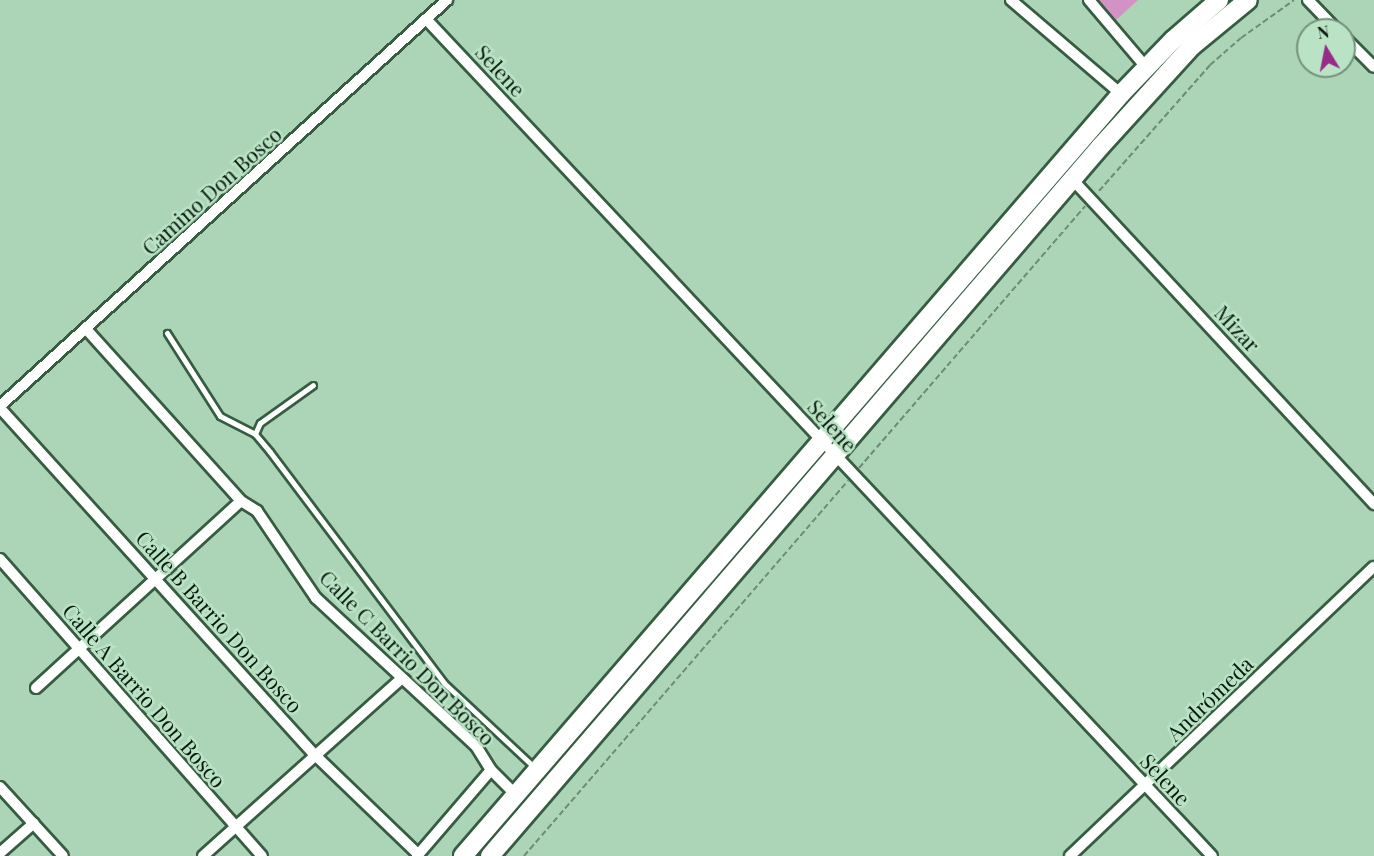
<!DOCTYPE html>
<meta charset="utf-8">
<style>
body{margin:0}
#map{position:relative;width:1374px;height:856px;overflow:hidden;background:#acd5b7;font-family:"Playfair Display",serif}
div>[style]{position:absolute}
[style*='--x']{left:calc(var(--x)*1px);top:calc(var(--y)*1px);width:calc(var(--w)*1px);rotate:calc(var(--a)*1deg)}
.green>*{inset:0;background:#d292c6}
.path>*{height:2px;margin-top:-1px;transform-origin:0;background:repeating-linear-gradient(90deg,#6d8c75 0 6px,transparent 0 9px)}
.roads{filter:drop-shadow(2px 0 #375c42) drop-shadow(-2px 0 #375c42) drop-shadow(0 2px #375c42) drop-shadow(0 -2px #375c42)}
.service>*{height:5px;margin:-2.5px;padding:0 2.5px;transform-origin:2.5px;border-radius:2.5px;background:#fff}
.minor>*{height:10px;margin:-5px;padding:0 5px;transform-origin:5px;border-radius:5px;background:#fff}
.trunk>*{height:18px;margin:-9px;padding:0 9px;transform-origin:9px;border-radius:9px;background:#fff}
span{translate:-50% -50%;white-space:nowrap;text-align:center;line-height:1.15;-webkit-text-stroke:5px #b9e3c4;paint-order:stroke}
.street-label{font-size:21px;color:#09190e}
.north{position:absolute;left:1296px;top:18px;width:60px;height:60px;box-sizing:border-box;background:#b9e3c4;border:2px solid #73927b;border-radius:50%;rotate:350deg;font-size:16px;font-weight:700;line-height:24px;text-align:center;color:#09190e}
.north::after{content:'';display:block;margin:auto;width:21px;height:27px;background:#982a8a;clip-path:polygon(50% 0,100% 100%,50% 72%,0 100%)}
</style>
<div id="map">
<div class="green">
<div style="clip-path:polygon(1095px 0,1138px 0,1115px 21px)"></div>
<div style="clip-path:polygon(752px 534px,713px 587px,482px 856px,472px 856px)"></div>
</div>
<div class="path">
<div style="--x:1099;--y:191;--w:168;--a:-48.6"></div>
<div style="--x:1210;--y:65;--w:41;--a:-41.1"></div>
<div style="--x:1241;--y:38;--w:65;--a:-35.6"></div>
<div style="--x:859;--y:468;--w:346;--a:-49.2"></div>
<div style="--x:524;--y:856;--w:496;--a:-49.2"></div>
</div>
<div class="roads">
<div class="service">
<div style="--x:167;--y:333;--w:98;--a:57.4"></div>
<div style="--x:220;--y:416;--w:39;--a:27"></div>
<div style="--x:255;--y:434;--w:23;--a:50"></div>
<div style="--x:270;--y:452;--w:289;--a:53"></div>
<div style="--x:444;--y:683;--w:125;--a:43"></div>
<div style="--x:255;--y:434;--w:12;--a:-66"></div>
<div style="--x:260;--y:423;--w:65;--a:-35.6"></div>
</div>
<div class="minor">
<div style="--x:1011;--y:0;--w:145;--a:40.5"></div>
<div style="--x:1089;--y:0;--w:87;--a:49.7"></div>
<div style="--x:1308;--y:0;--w:42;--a:46"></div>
<div style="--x:426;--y:19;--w:1148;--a:46.8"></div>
<div style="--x:1344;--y:37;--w:42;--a:45"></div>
<div style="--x:1072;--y:179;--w:444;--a:47.1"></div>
<div style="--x:87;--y:330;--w:230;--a:48"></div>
<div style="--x:241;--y:501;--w:19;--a:32"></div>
<div style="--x:257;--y:511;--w:105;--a:55.9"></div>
<div style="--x:316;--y:598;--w:218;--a:42.8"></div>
<div style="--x:476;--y:746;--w:28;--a:58"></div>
<div style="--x:491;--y:770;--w:34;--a:45"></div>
<div style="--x:0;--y:406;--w:604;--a:-42.25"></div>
<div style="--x:0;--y:408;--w:470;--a:47.8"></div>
<div style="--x:316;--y:756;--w:141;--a:43.9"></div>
<div style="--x:0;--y:559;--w:396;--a:48.6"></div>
<div style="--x:36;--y:688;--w:277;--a:-42.4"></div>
<div style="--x:0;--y:787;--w:93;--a:47.6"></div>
<div style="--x:0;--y:853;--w:45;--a:-41.4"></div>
<div style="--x:203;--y:856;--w:266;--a:-41.8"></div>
<div style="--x:417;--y:856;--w:113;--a:-49.3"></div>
<div style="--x:1070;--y:856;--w:419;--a:-43.6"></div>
</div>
<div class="trunk">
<div style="--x:463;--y:856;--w:1007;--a:-49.19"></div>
<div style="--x:1121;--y:94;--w:75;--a:-46.1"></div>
<div style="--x:1173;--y:40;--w:61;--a:-41"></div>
<div style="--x:490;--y:856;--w:935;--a:-49.29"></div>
<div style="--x:1100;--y:147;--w:137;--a:-47.7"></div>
<div style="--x:1192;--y:46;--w:72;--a:-39.4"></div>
</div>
</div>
<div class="street-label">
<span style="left:501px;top:70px;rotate:47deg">Selene</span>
<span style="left:211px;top:190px;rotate:-42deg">Camino Don Bosco</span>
<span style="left:1238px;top:328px;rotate:47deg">Mizar</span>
<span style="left:833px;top:425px;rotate:48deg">Selene</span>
<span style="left:220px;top:621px;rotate:48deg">Calle B Barrio Don Bosco</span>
<span style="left:408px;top:657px;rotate:45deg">Calle C Barrio Don Bosco</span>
<span style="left:145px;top:695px;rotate:49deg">Calle A Barrio Don Bosco</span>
<span style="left:1209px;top:698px;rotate:-44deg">Andrómeda</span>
<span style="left:1166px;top:779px;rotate:47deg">Selene</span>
</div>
<div class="north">N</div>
</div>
